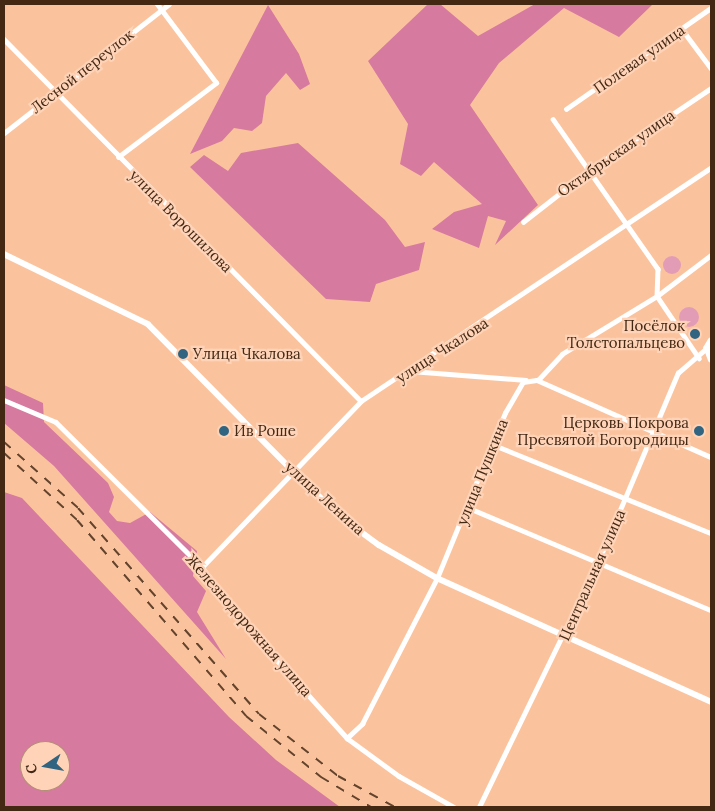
<!DOCTYPE html>
<meta charset="utf-8">
<style>
body{margin:0}
#map{position:relative;width:715px;height:811px;overflow:hidden;background:#fbc39d;font-family:Lora,serif}
div>[style]{position:absolute}
[style*='--x']{left:calc(var(--x)*1px);top:calc(var(--y)*1px);width:calc(var(--w)*1px);rotate:calc(var(--a)*1deg)}
.green>*{inset:0;background:#e39cb6}
.round{border-radius:50%}
.forest>*{inset:0;background:#d77a9f}
.minor>*{height:4.5px;margin:-2.25px;padding:0 2.25px;transform-origin:2.25px;border-radius:2.25px;background:#fff}
.tertiary>*{height:5.5px;margin:-2.75px;padding:0 2.75px;transform-origin:2.75px;border-radius:2.75px;background:#fff}
.rail>*{height:2px;margin-top:-1px;transform-origin:0;background:repeating-linear-gradient(90deg,#63432c 0 9px,transparent 0 18px)}
.dots>*{width:14px;height:14px;translate:-50% -50%;box-sizing:border-box;border:2px solid #fed3b7;border-radius:50%}
span{translate:-50% -50%;white-space:nowrap;text-align:center;line-height:1.15;-webkit-text-stroke:4.5px #fed3b7;paint-order:stroke}
.street-label{font-size:15px;color:#432814}
.poi-label{font-size:15px;color:#432814}
.right{translate:-100% -50%;text-align:right}
.left{translate:0 -50%;text-align:left}
.frame{position:absolute;inset:0;border:5px solid #432814;pointer-events:none}
.north{position:absolute;left:20px;top:741px;width:50px;height:50px;box-sizing:border-box;background:#fed3b7;border:1px solid #b38f76;border-radius:50%;rotate:258deg;font-size:14px;font-weight:700;line-height:20px;text-align:center;color:#432814}
.north::after{content:'';display:block;margin:auto;width:18px;height:22px;background:#316481;clip-path:polygon(50% 0,100% 100%,50% 72%,0 100%)}
</style>
<div id="map">
<div class="green">
<div class="round" style="left:663px;top:256px;width:18px;height:18px"></div>
<div class="round" style="left:679px;top:307px;width:20px;height:20px"></div>
</div>
<div class="forest">
<div style="clip-path:polygon(428px 4px,440px 4px,478px 36px,535px 4px,653px 4px,619px 37px,564px 8px,499px 63px,470px 105px,538px 205px,495px 245px,506px 221px,488px 216px,479px 248px,432px 229px,454px 212px,482px 204px,434px 162px,421px 176px,400px 164px,408px 124px,368px 61px)"></div>
<div style="clip-path:polygon(268px 5px,299px 54px,310px 84px,300px 90px,286px 73px,266px 96px,262px 123px,252px 131px,234px 128px,222px 141px,190px 154px)"></div>
<div style="clip-path:polygon(298px 143px,385px 220px,405px 247px,425px 242px,419px 270px,376px 284px,370px 302px,326px 299px,190px 167px,204px 155px,228px 171px,241px 153px)"></div>
<div style="clip-path:polygon(4px 385px,43px 403px,44px 422px,108px 483px,114px 497px,109px 512px,117px 521px,130px 523px,150px 512px,197px 551px,193px 576px,206px 591px,197px 612px,226px 659px,54px 466px,4px 423px)"></div>
<div style="clip-path:polygon(evenodd,4px 492px,22px 498px,229px 717px,276px 760px,340px 807px,4px 807px,4px 492px,30px 751px,60px 751px,60px 781px,30px 781px,30px 751px)"></div>
</div>
<div class="minor">
<div style="--x:682;--y:29;--w:49;--a:53.4"></div>
<div style="--x:4;--y:39;--w:508;--a:45.4"></div>
<div style="--x:566;--y:109;--w:177;--a:-34.9"></div>
<div style="--x:553;--y:119;--w:183;--a:55"></div>
<div style="--x:658;--y:269;--w:27;--a:92"></div>
<div style="--x:657;--y:296;--w:75;--a:55.9"></div>
<div style="--x:4;--y:133;--w:209;--a:-38"></div>
<div style="--x:118;--y:157;--w:123;--a:-37.1"></div>
<div style="--x:216;--y:83;--w:99;--a:-126.8"></div>
<div style="--x:523;--y:222;--w:86;--a:-37.9"></div>
<div style="--x:591;--y:169;--w:145;--a:-34"></div>
<div style="--x:411;--y:371;--w:115;--a:4.5"></div>
<div style="--x:537;--y:380;--w:190;--a:23.9"></div>
<div style="--x:4;--y:400;--w:56;--a:22.9"></div>
<div style="--x:56;--y:422;--w:206;--a:44.8"></div>
<div style="--x:202;--y:567;--w:78;--a:52.8"></div>
<div style="--x:249;--y:629;--w:147;--a:48"></div>
<div style="--x:347;--y:738;--w:64;--a:36.2"></div>
<div style="--x:399;--y:776;--w:63;--a:29.4"></div>
<div style="--x:494;--y:445;--w:234;--a:22.1"></div>
<div style="--x:469;--y:508;--w:263;--a:22.9"></div>
<div style="--x:202;--y:567;--w:230;--a:-46.2"></div>
<div style="--x:361;--y:401;--w:420;--a:-33.7"></div>
<div style="--x:347;--y:738;--w:21;--a:-43"></div>
<div style="--x:362;--y:724;--w:164;--a:-62.8"></div>
<div style="--x:437;--y:578;--w:178;--a:-67.6"></div>
<div style="--x:505;--y:413;--w:36;--a:-60"></div>
<div style="--x:523;--y:382;--w:15;--a:-8"></div>
<div style="--x:538;--y:380;--w:35;--a:-47"></div>
<div style="--x:562;--y:354;--w:111;--a:-31.4"></div>
<div style="--x:657;--y:296;--w:68;--a:-37.2"></div>
<div style="--x:479;--y:807;--w:272;--a:-64.1"></div>
<div style="--x:598;--y:562;--w:205;--a:-67.1"></div>
<div style="--x:678;--y:373;--w:38;--a:-41"></div>
</div>
<div class="tertiary">
<div style="--x:4;--y:254;--w:160;--a:25.9"></div>
<div style="--x:148;--y:324;--w:206;--a:45.4"></div>
<div style="--x:293;--y:471;--w:66;--a:43.8"></div>
<div style="--x:341;--y:517;--w:47;--a:36.4"></div>
<div style="--x:379;--y:545;--w:67;--a:29.6"></div>
<div style="--x:437;--y:578;--w:301;--a:24.3"></div>
<div style="--x:711;--y:341;--w:8;--a:120"></div>
<div style="--x:707;--y:348;--w:12;--a:70"></div>
</div>
<div class="rail">
<div style="--x:4;--y:442;--w:99;--a:41.7"></div>
<div style="--x:78;--y:508;--w:274;--a:48.7"></div>
<div style="--x:259;--y:714;--w:100;--a:38.1"></div>
<div style="--x:338;--y:776;--w:65;--a:28.5"></div>
<div style="--x:4;--y:453;--w:99;--a:42.5"></div>
<div style="--x:77;--y:520;--w:259;--a:49.2"></div>
<div style="--x:246;--y:716;--w:97;--a:39.1"></div>
<div style="--x:321;--y:777;--w:58;--a:31"></div>
</div>
<div class="dots">
<div style="left:695px;top:334px;background:#316481"></div>
<div style="left:183px;top:354px;background:#316481"></div>
<div style="left:224px;top:431px;background:#316481"></div>
<div style="left:699px;top:431px;background:#316481"></div>
</div>
<div class="street-label">
<span style="left:639px;top:59px;rotate:-35deg">Полевая улица</span>
<span style="left:82px;top:71px;rotate:-38deg">Лесной переулок</span>
<span style="left:616px;top:153px;rotate:-35deg">Октябрьская улица</span>
<span style="left:181px;top:221px;rotate:45deg">улица Ворошилова</span>
<span style="left:442px;top:350px;rotate:-33deg">улица Чкалова</span>
<span style="left:482px;top:472px;rotate:-68deg">улица Пушкина</span>
<span style="left:325px;top:498px;rotate:42deg">улица Ленина</span>
<span style="left:592px;top:575px;rotate:-66deg">Центральная улица</span>
<span style="left:249px;top:625px;rotate:49deg">Железнодорожная улица</span>
</div>
<div class="poi-label">
<span class="right" style="left:685px;top:334px">Посёлок<br>Толстопальцево</span>
<span class="left" style="left:193px;top:354px">Улица Чкалова</span>
<span class="right" style="left:689px;top:431px">Церковь Покрова<br>Пресвятой Богородицы</span>
<span class="left" style="left:234px;top:431px">Ив Роше</span>
</div>
<div class="frame"></div>
<div class="north">С</div>
</div>
